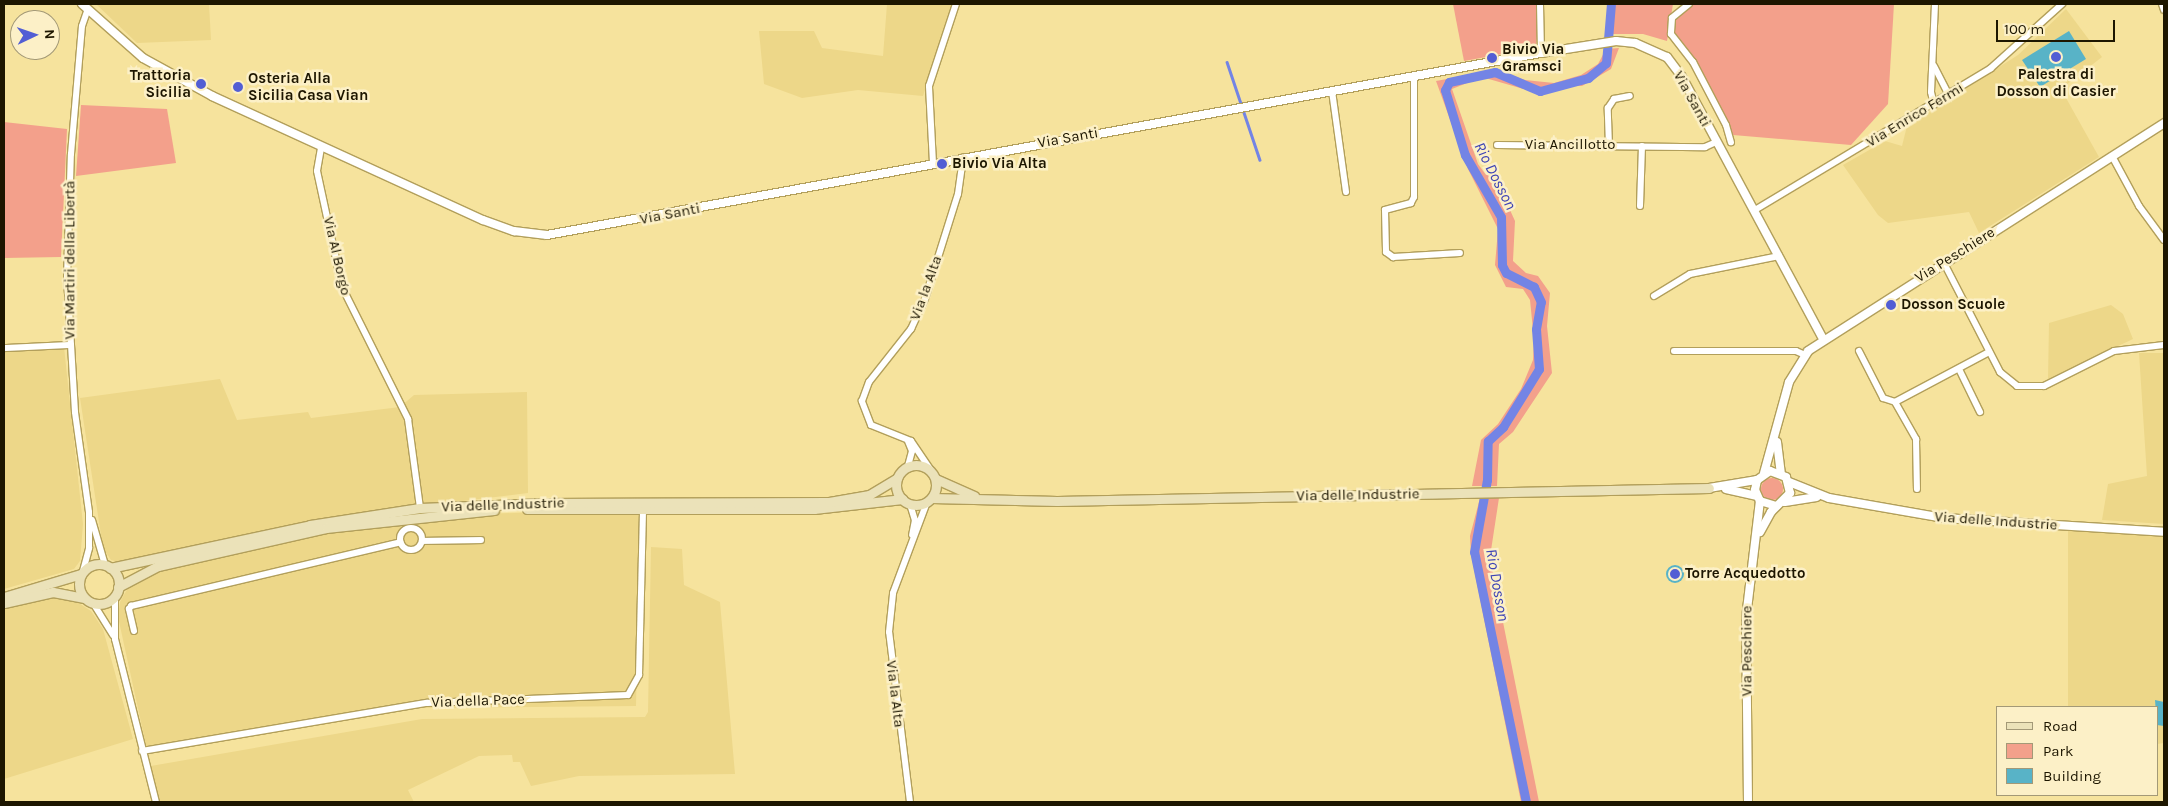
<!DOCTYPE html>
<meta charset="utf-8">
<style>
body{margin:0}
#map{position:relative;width:2168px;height:806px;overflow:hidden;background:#f6e39d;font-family:Karla,sans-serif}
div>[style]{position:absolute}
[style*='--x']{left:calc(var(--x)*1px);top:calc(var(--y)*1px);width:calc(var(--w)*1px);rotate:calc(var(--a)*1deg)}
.built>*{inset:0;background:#edd789}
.green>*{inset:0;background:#f3a08b}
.round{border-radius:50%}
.stream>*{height:2.5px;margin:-1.25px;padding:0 1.25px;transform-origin:1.25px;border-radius:1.25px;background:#7384e5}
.canal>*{height:9px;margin:-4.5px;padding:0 4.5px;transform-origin:4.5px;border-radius:4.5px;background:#7384e5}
.building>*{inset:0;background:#58b3c7}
.roads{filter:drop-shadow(1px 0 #b29f5b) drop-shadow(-1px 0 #b29f5b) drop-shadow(0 1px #b29f5b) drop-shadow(0 -1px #b29f5b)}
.minor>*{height:6px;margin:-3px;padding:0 3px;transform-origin:3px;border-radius:3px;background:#fff}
.minor>.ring{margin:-3px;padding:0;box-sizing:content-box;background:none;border:6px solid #fff;border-radius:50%}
.tertiary>*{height:8px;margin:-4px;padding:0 4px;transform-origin:4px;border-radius:4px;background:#fff}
.secondary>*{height:9px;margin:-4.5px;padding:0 4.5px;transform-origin:4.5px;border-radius:4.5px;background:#ebe2b9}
.secondary>.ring{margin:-4.5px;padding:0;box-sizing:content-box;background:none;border:9px solid #ebe2b9;border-radius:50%}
.dots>*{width:14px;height:14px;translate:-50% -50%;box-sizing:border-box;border:2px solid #fcf0c7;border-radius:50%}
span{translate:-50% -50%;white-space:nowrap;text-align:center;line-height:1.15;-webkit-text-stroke:5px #fcf0c7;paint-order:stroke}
.poi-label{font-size:15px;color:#1d1600;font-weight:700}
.left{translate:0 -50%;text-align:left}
.right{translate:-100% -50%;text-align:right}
.street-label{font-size:15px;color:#1d1600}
.water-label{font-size:16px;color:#3d43b5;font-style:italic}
.frame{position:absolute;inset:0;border:5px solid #1d1600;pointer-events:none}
.legend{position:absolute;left:1996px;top:706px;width:162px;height:90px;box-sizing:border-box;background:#fcf0c7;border:1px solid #a39977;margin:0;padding:6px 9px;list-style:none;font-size:15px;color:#1d1600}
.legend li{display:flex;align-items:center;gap:10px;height:25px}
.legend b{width:25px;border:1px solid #a39977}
.north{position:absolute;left:10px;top:10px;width:50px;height:50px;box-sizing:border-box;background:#fcf0c7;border:1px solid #a39977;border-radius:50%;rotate:87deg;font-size:14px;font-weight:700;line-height:20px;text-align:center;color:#1d1600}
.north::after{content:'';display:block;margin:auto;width:18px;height:22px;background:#525ed4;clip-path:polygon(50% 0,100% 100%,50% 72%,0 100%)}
.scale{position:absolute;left:1996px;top:20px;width:119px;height:22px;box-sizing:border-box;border:2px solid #1d1600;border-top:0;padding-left:6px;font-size:15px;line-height:18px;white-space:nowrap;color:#1d1600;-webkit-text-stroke:4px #fcf0c7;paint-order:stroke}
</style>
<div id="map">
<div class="built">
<div style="clip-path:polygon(209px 4px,211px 40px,137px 43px,97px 5px)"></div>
<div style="clip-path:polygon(887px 4px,953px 4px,923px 96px,858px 90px,802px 98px,764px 84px,759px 31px,814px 31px,822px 48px,883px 56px)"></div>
<div style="clip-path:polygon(2066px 9px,2102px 57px,2061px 89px,2099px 157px,1979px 233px,1969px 212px,1888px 223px,1878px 215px,1843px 165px,1885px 141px,1902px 146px,1907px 126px,2018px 55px)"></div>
<div style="clip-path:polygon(2111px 305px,2123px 314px,2133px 339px,2048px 379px,2049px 323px)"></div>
<div style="clip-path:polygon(4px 346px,64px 347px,83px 524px,80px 561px,74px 569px,4px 589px)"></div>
<div style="clip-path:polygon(2139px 353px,2164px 353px,2164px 524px,2102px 520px,2108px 484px,2147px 476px)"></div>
<div style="clip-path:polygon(220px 379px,237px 420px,308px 412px,311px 418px,400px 407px,414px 395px,527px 392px,528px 493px,347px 515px,118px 562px,111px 560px,103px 548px,80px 398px)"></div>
<div style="clip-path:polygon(538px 512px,640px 512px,636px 706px,421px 708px,148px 754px,118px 617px,120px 602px,130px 584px,167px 568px,276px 540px,436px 516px)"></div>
<div style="clip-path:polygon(2068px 528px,2164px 536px,2164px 743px,2157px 744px,2157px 707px,2068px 707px)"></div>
<div style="clip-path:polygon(651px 547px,682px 549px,684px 585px,720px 602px,735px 774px,579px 776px,531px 786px,520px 762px,513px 762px,512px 755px,479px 756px,408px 790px,414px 802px,157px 802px,145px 767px,422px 719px,645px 717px,648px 712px)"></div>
<div style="clip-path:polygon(58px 597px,74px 600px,91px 611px,103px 629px,133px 739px,4px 779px,4px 609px)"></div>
</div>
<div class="green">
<div style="clip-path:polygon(1453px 4px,1539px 4px,1536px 48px,1464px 61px)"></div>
<div style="clip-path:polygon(1610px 4px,1673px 4px,1667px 41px,1643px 34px,1607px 34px)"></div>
<div style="clip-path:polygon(1690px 4px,1894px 4px,1888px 104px,1851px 145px,1733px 135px,1672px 31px,1673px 18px)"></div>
<div style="clip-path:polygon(1619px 48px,1611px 69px,1582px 86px,1564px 85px,1537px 93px,1482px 77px,1452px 89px,1478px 164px,1486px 175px,1494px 175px,1515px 221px,1513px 261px,1526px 273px,1538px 276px,1550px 293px,1547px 326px,1552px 373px,1513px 432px,1499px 444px,1497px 486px,1472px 486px,1481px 440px,1498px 424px,1521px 389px,1533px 360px,1534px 340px,1530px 300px,1523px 289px,1506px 287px,1495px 265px,1498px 229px,1468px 169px,1436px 81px,1496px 70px,1525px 80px,1554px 83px,1581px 75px,1598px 64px,1606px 49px)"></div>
<div style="clip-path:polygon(81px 105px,167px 109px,176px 163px,76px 176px)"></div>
<div style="clip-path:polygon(4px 122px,67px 129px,61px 257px,4px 258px)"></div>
<div class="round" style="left:1761px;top:478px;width:22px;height:22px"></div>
<div style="clip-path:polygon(1480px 498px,1499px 498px,1490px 557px,1539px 802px,1521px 802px,1471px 554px,1470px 536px)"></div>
</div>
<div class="stream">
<div style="--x:1227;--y:62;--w:103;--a:71.4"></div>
</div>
<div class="canal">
<div style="--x:1526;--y:802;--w:255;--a:-101.7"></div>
<div style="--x:1474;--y:552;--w:73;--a:-79.8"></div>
<div style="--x:1487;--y:480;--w:39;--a:-89"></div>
<div style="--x:1488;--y:441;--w:21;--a:-43"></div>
<div style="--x:1503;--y:427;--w:68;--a:-58.2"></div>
<div style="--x:1539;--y:369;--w:40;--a:-94.3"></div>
<div style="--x:1536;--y:329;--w:27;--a:-80"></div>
<div style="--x:1541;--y:302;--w:17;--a:-115"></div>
<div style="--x:1534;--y:287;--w:31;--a:-153"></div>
<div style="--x:1506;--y:273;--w:9;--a:-117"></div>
<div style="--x:1502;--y:265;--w:48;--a:-91.2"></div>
<div style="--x:1501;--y:217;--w:72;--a:-120.1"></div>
<div style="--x:1465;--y:155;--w:68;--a:-107.1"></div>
<div style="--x:1445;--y:90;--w:9;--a:-63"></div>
<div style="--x:1449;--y:82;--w:47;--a:-12.3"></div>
<div style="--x:1495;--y:72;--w:49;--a:22.9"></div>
<div style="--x:1540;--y:91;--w:50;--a:-15.2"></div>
<div style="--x:1588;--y:78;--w:23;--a:-40"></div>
<div style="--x:1606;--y:63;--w:59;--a:-85.2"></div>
</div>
<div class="building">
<div style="clip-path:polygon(2069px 31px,2086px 59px,2040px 87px,2022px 60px)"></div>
<div class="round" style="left:1666px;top:565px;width:18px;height:18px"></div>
<div style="clip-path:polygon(2155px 700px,2164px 702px,2164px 726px,2157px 725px)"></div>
</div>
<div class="roads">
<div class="minor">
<div style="--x:1540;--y:4;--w:49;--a:88.8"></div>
<div style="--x:1689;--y:4;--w:22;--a:141"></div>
<div style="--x:1672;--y:18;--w:16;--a:94"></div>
<div style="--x:1671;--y:34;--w:36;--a:52"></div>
<div style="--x:1693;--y:62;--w:71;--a:62.4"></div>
<div style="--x:1726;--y:125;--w:18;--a:74"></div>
<div style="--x:2162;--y:4;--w:6;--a:72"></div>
<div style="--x:1934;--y:66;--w:33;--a:63"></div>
<div style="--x:1414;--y:76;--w:121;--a:90"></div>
<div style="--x:1414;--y:197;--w:7;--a:117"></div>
<div style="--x:1411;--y:203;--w:27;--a:165"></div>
<div style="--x:1385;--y:210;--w:42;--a:88.6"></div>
<div style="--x:1386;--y:252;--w:9;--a:36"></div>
<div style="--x:1393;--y:257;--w:67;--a:-3.4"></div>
<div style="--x:1332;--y:91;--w:102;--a:82.1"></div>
<div style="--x:1934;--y:105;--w:13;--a:-103"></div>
<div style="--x:1931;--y:92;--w:88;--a:-87.4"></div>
<div style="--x:1497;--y:145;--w:208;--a:0.6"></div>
<div style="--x:1705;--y:147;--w:12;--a:-24"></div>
<div style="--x:1609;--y:146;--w:38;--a:-92"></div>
<div style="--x:1608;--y:108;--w:11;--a:-56"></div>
<div style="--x:1614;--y:99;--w:16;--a:-11"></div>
<div style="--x:321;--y:148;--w:23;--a:100"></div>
<div style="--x:317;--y:171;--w:119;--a:77.8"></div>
<div style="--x:342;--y:287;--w:148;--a:63.4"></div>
<div style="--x:408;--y:419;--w:90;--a:82.3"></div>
<div style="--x:2112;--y:156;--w:57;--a:61.6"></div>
<div style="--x:2139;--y:206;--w:42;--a:53.7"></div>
<div style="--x:933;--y:163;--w:77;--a:-93"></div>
<div style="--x:929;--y:86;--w:86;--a:-71.8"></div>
<div style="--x:1640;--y:206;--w:60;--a:-88.1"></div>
<div style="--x:1755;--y:210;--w:275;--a:-31"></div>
<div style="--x:1991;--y:68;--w:96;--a:-42"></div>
<div style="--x:1944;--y:263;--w:123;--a:62.8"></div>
<div style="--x:2000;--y:372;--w:22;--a:39"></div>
<div style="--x:2017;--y:386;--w:27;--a:0"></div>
<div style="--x:2044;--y:386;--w:78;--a:-26.6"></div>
<div style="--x:2114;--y:351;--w:50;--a:-6.8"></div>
<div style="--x:1654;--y:296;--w:42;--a:-31.4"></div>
<div style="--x:1690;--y:274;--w:91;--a:-11.4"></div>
<div style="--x:4;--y:348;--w:67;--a:-2.6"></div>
<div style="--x:1674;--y:351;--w:122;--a:0"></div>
<div style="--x:1796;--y:351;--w:10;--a:24"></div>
<div style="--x:1859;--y:351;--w:53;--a:62.9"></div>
<div style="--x:1883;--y:398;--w:13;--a:18"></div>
<div style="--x:1895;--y:402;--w:43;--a:60.4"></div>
<div style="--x:1916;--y:439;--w:50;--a:88.9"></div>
<div style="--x:1959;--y:369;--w:48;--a:64"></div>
<div style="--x:1895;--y:402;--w:106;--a:-28"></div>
<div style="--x:908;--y:466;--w:16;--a:-75"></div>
<div style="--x:912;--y:451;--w:11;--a:-112"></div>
<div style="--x:930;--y:469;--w:34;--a:-124"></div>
<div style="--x:911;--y:441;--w:43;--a:-158.2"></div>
<div style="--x:871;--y:425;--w:26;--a:-111"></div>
<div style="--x:862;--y:401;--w:20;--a:-70"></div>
<div style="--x:869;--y:382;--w:68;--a:-51.6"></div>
<div style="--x:911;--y:329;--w:33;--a:-65"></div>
<div style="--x:925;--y:299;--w:110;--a:-72.6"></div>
<div style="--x:958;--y:194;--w:37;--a:-82"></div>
<div style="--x:910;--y:504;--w:17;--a:73"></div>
<div style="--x:915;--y:520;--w:15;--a:101"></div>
<div style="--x:92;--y:520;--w:47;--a:73.9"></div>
<div class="ring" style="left:400px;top:528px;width:16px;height:16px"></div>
<div style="--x:422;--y:541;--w:59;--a:-1"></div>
<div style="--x:83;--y:571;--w:24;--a:-75"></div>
<div style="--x:89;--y:548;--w:36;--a:-90"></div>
<div style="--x:89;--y:512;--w:101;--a:-98"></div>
<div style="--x:75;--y:412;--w:134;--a:-93.4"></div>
<div style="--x:67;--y:278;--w:124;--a:-88.2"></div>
<div style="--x:71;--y:154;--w:128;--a:-85.1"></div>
<div style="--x:82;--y:26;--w:18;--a:-71"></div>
<div style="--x:115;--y:596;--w:43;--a:90"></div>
<div style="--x:115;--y:639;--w:168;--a:75.9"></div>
<div style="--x:93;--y:603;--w:38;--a:58"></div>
<div style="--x:134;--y:631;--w:23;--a:-103"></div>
<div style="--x:129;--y:609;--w:4;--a:-56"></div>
<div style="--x:131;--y:606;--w:277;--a:-13.3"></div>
<div style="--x:142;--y:751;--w:289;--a:-9.6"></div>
<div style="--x:427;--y:703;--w:201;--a:-2.3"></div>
<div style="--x:628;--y:695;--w:23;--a:-61"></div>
<div style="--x:639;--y:675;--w:166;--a:-88.6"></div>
<div style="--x:910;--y:802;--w:171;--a:-97"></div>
<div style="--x:889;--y:632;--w:39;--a:-84"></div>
<div style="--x:893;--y:593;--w:97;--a:-69.5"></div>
</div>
<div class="tertiary">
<div style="--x:82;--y:4;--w:81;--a:41.5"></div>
<div style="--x:143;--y:58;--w:79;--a:28.8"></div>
<div style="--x:212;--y:96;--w:298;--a:24.6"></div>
<div style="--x:483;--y:220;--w:33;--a:20"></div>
<div style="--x:514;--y:231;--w:33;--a:7"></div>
<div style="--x:547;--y:235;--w:1011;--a:-10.38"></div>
<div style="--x:1541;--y:53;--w:76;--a:-9.1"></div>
<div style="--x:1616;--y:41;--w:19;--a:6"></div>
<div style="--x:1635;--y:43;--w:35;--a:24"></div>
<div style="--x:1667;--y:57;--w:25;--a:53"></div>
<div style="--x:1682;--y:77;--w:298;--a:61.7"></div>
<div style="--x:1777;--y:442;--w:31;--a:83"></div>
<div style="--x:1764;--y:473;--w:94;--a:-74.6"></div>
<div style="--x:1789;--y:382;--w:36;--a:-58"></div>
<div style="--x:1808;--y:351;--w:423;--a:-32.6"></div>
<div style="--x:1789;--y:482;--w:43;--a:21.8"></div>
<div style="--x:1829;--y:498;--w:117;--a:9.9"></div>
<div style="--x:1944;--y:518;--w:220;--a:3.6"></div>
<div style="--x:1709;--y:488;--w:49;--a:-9.5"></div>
<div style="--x:1726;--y:489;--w:31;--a:13"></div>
<div style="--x:1785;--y:502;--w:32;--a:-9"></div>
<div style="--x:1760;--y:532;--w:23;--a:-61"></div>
<div style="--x:1771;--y:512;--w:27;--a:-45"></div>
<div style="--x:1790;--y:493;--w:16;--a:-104"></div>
<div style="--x:1786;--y:477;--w:17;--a:-159"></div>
<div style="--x:1770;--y:471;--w:16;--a:145"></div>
<div style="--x:1757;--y:480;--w:10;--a:101"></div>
<div style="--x:1755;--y:490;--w:12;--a:66"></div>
<div style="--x:1760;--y:501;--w:17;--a:17"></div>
<div style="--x:1748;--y:802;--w:184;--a:-90.6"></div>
<div style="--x:1746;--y:618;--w:118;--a:-83.2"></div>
</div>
<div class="secondary">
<div class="ring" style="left:896px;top:465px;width:31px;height:31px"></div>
<div style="--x:936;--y:479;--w:42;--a:24.1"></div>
<div style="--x:932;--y:498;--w:125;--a:1.4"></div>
<div style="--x:1057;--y:501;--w:652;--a:-1.14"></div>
<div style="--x:527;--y:509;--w:287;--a:0"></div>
<div style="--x:814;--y:509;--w:89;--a:-6.5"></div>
<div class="ring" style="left:79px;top:564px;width:31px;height:31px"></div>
<div style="--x:110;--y:568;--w:205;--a:-12.1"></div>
<div style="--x:310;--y:525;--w:111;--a:-8.8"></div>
<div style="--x:420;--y:508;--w:125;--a:-2.3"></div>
<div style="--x:545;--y:503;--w:284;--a:-0.2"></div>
<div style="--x:829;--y:502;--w:41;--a:-9.9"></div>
<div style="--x:869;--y:495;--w:33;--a:-31"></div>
<div style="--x:118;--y:587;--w:45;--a:-27.7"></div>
<div style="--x:158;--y:566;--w:172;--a:-12.7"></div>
<div style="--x:326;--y:528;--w:169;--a:-6.1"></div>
<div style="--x:4;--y:597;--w:80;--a:-16.6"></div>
<div style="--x:4;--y:603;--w:50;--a:-12.7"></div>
<div style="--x:53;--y:592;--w:32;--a:11"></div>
</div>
</div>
<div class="dots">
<div style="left:2056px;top:57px;background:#525ed4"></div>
<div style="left:1492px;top:58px;background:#525ed4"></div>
<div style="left:201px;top:84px;background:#525ed4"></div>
<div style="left:238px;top:87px;background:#525ed4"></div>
<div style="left:942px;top:164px;background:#525ed4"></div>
<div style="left:1891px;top:305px;background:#525ed4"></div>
<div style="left:1675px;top:574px;background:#525ed4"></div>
</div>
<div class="poi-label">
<span class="left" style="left:1502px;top:58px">Bivio Via<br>Gramsci</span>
<span style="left:2056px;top:83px">Palestra di<br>Dosson di Casier</span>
<span class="right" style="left:191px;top:84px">Trattoria<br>Sicilia</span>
<span class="left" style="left:248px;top:87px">Osteria Alla<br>Sicilia Casa Vian</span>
<span class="left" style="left:952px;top:164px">Bivio Via Alta</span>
<span class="left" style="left:1901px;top:305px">Dosson Scuole</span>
<span class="left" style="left:1685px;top:574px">Torre Acquedotto</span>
</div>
<div class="street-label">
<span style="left:1692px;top:99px;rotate:61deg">Via Santi</span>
<span style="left:1915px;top:115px;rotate:-31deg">Via Enrico Fermi</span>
<span style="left:1068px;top:138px;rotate:-10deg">Via Santi</span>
<span style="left:1570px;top:145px">Via Ancillotto</span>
<span style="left:670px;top:214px;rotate:-11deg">Via Santi</span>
<span style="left:1955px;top:255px;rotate:-32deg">Via Peschiere</span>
<span style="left:337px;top:256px;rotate:77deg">Via Al Borgo</span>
<span style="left:70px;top:260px;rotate:-90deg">Via Martiri della Libertà</span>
<span style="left:926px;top:288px;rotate:-70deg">Via la Alta</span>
<span style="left:1358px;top:495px;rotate:-1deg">Via delle Industrie</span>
<span style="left:503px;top:505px;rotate:-2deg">Via delle Industrie</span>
<span style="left:1996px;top:521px;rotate:4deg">Via delle Industrie</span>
<span style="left:1747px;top:651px;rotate:-90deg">Via Peschiere</span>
<span style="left:895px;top:694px;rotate:83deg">Via la Alta</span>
<span style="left:478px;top:701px;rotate:-2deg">Via della Pace</span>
</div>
<div class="water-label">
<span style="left:1495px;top:176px;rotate:63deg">Rio Dosson</span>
<span style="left:1497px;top:585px;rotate:80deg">Rio Dosson</span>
</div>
<div class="frame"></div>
<ul class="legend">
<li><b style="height:6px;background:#ebe2b9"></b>Road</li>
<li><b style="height:14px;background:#f3a08b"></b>Park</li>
<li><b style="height:14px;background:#58b3c7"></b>Building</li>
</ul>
<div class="north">N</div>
<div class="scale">100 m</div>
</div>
